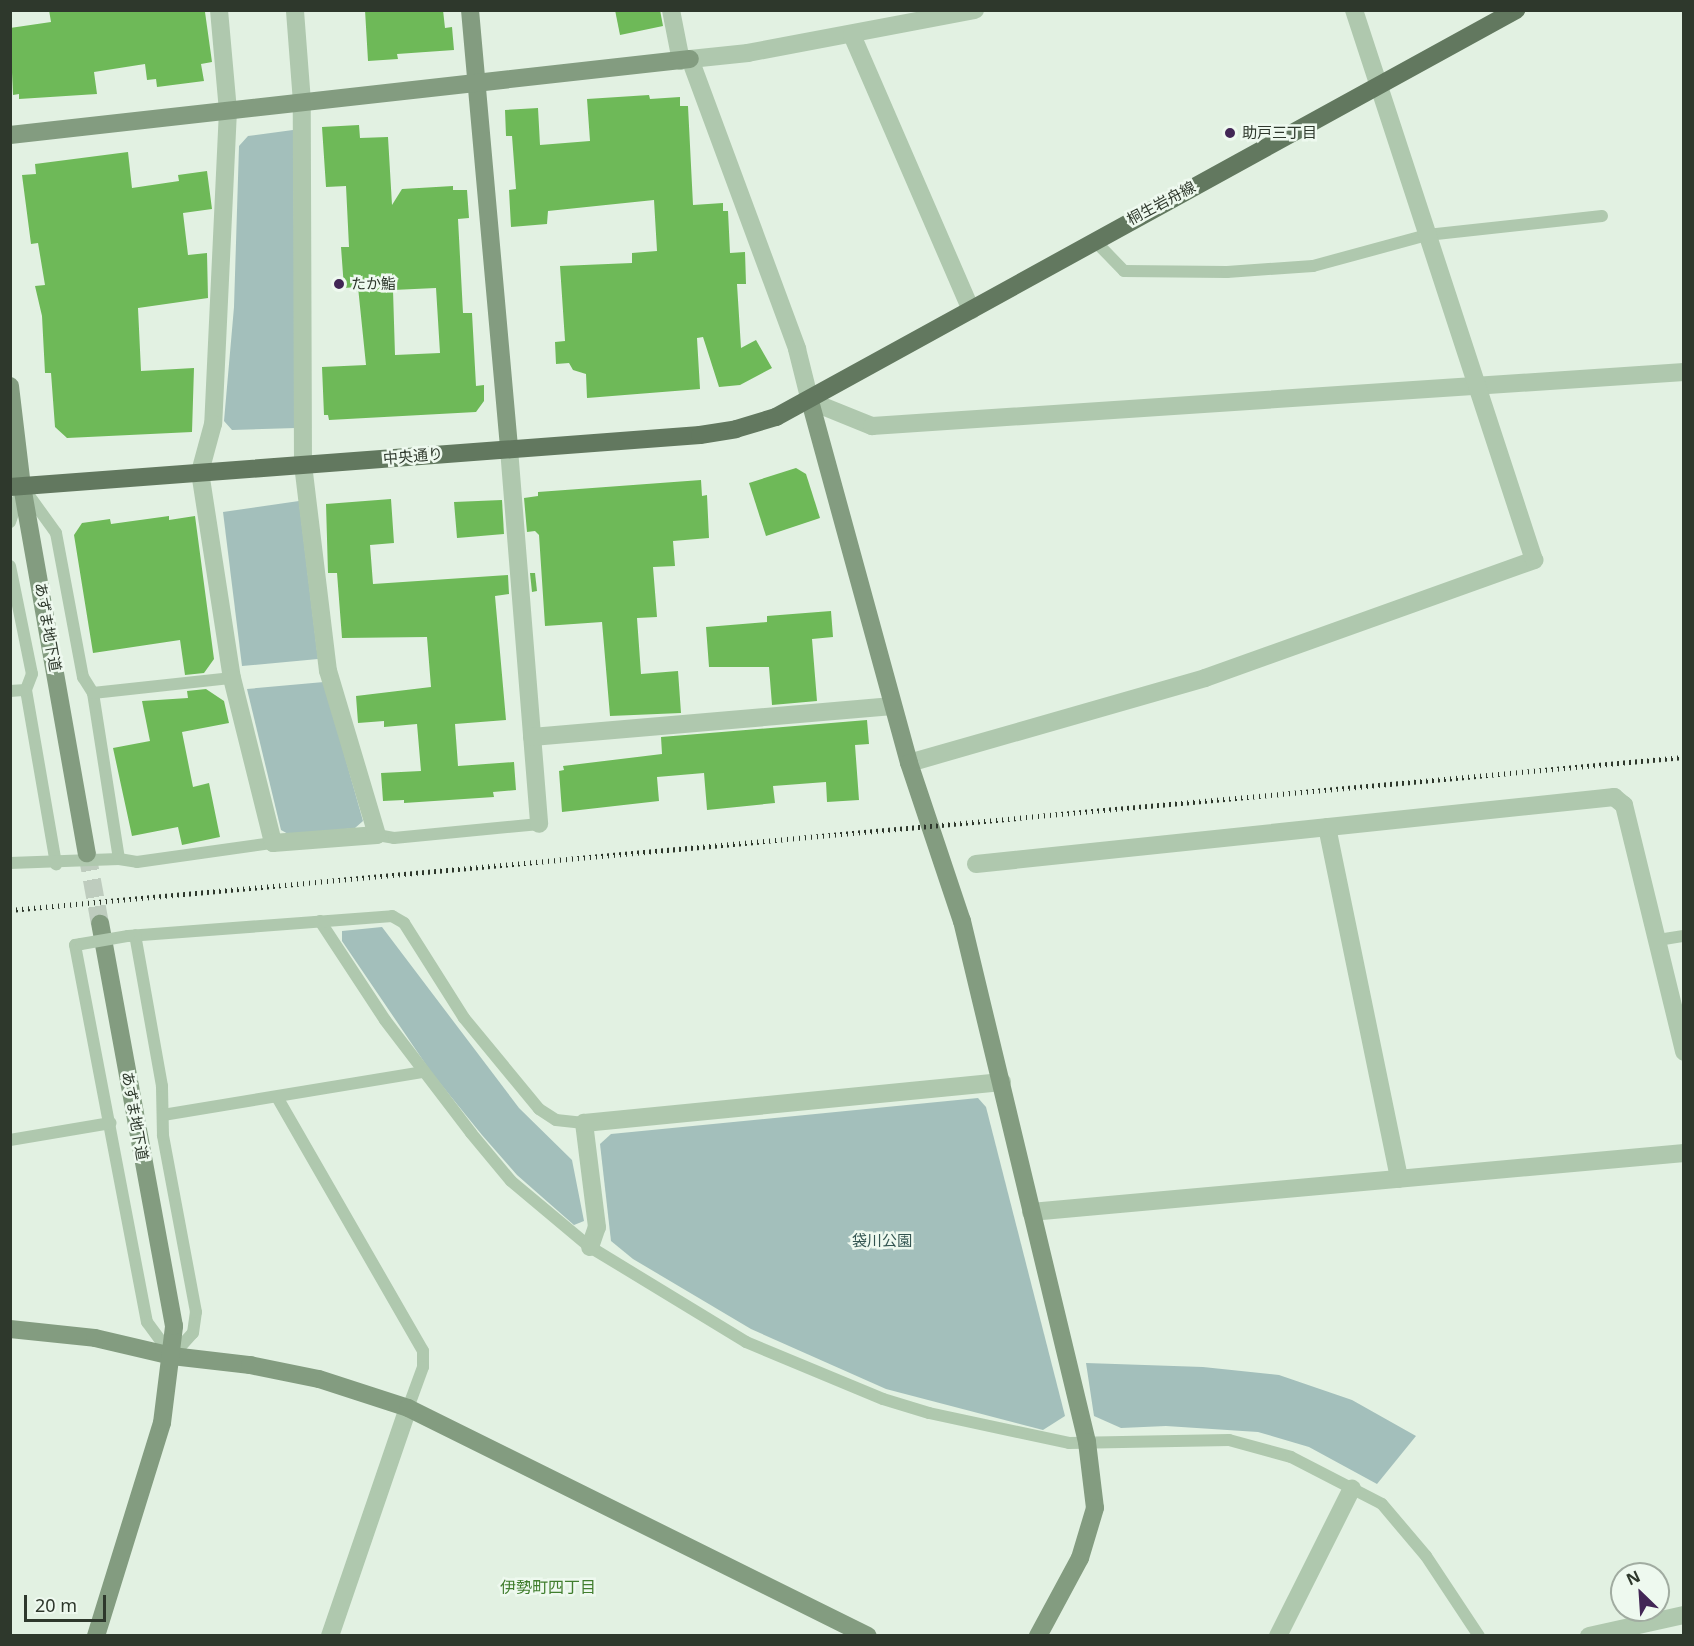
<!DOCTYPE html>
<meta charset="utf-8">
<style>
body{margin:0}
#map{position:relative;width:1694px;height:1646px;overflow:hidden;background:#e2f1e2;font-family:"Noto Sans","Noto Sans JP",sans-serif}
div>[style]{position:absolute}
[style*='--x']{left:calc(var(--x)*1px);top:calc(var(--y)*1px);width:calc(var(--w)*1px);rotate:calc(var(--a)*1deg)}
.green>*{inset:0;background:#a3bfbb}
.building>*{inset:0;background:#6eb958}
.secondary-tunnel>*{height:18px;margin-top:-9px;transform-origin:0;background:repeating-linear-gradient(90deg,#beccbe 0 18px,transparent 0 27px)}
.lane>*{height:12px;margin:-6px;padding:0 6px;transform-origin:6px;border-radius:6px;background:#afc8ae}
.street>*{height:18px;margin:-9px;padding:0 9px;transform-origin:9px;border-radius:9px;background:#afc8ae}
.secondary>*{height:18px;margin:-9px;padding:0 9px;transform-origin:9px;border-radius:9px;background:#839c80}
.primary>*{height:18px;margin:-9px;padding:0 9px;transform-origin:9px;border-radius:9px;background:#62785f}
.rail>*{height:4.5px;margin-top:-2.25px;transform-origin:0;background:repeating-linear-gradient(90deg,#2e382c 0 1.5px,transparent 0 6px)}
.lane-bridge>*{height:12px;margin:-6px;padding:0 6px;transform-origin:6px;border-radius:6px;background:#afc8ae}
.dots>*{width:16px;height:16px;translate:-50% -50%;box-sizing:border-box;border:3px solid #eef9ef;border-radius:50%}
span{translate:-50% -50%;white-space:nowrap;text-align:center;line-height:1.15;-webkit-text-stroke:5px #eef9ef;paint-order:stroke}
.poi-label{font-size:15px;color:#2e382c}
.left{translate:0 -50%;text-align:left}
.street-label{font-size:15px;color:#2e382c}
.park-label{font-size:15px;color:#325450}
.neighbourhood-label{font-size:16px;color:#417e2e}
.frame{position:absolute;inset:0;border:12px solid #2e382c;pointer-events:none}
.north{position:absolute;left:1610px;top:1562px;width:60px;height:60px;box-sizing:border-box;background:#eef9ef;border:2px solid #a1aca1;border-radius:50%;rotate:335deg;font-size:16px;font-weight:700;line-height:24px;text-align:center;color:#2e382c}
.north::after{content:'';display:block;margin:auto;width:21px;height:27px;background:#422655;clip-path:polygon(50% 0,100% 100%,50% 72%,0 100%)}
.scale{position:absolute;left:24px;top:1595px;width:82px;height:27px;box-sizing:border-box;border:3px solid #2e382c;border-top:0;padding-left:8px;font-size:18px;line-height:21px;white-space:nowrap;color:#2e382c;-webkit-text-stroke:4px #eef9ef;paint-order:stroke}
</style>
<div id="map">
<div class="green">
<div style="clip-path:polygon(293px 130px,296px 428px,232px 430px,224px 421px,234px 307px,239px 146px,248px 136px)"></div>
<div style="clip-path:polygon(299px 501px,318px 659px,242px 666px,223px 512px)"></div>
<div style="clip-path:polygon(324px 682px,363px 821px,355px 828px,290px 835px,281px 830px,247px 689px)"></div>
<div style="clip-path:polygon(382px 927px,519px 1108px,572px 1160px,584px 1221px,574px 1225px,517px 1175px,482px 1135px,431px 1072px,342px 941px,342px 931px)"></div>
<div style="clip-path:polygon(978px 1098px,986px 1107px,1065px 1416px,1043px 1430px,886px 1389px,751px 1329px,633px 1259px,611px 1241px,600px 1144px,611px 1134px)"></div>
<div style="clip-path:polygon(1086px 1363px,1203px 1367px,1279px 1375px,1352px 1400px,1416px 1436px,1377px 1484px,1309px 1447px,1258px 1432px,1166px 1426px,1121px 1428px,1094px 1416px)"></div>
</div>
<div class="building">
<div style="clip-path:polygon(49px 10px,205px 12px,212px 62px,201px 64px,204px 81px,157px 87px,156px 79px,147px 80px,145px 64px,94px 72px,97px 94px,19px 99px,19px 94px,13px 95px,10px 28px,51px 22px)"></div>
<div style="clip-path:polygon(365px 10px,443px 10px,445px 28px,452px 27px,454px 50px,397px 54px,398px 59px,368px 61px)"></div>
<div style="clip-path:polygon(615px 10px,660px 10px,663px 26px,620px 35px)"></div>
<div style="clip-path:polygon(649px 95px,650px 99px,680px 97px,680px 106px,688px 106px,693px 205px,723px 203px,723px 211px,728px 211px,730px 253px,745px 252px,746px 284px,737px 284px,741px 348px,756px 340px,772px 368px,740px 385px,719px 387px,703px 337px,697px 338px,700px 389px,587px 398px,586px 374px,573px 370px,569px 363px,556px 364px,555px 342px,565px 341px,560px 266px,632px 263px,632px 253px,657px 251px,654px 200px,548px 211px,547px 224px,511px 227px,509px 190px,516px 189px,512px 136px,506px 136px,505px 110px,538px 108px,540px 145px,590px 141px,587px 99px)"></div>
<div style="clip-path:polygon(evenodd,359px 125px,360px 138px,388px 137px,392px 205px,402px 189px,453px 186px,453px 190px,467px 190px,469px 218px,458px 219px,463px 313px,472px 313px,476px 386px,484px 385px,484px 401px,476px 412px,329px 420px,328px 415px,324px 415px,322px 367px,366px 365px,358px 287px,344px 288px,341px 247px,349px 247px,346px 186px,326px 187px,322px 127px,359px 125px,436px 288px,440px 353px,395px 355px,393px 290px,436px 288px)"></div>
<div style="clip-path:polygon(128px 152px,132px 188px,179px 181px,178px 175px,207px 171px,212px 209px,183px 213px,188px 255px,207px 253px,208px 298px,138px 308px,141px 371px,194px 368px,192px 432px,67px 438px,55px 427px,51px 373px,45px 373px,42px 316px,35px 286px,45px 285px,38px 243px,31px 244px,22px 175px,36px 174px,35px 164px)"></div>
<div style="clip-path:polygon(796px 468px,806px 474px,820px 518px,766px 536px,749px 483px)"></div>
<div style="clip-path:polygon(701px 480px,702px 496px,707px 495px,709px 538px,673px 541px,675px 566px,653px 567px,657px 617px,637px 618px,641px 674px,678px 671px,681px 713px,610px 716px,602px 622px,545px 626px,539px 535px,535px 531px,527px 532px,524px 498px,538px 496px,538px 492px)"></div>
<div style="clip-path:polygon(391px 499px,394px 543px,370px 545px,373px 584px,508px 575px,509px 594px,495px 596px,506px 720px,455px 724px,458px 766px,514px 762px,516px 790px,493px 792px,494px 797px,404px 803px,404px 800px,383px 801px,381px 773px,421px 771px,417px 724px,384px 727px,384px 721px,358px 723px,356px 696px,431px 687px,427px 637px,342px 638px,337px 573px,328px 573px,326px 504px)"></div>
<div style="clip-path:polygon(502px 500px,504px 534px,457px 538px,454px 502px)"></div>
<div style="clip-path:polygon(169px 516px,169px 520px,195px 516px,214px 659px,204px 673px,185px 675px,180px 640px,93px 653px,74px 535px,82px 523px,110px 519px,111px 524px)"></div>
<div style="clip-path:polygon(530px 573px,535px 573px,537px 591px,532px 592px)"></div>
<div style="clip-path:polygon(831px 611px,833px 637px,812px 639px,817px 701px,772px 705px,769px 667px,709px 667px,706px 627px,767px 622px,767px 616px)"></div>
<div style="clip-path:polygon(206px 689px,224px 701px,229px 723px,182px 732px,193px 787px,209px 783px,220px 837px,182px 845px,178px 827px,132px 836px,113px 748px,150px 741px,142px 701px,188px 698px,187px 691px)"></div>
<div style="clip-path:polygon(867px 720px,869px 744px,855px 745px,859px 800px,827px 802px,826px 782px,773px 786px,775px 803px,707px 810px,704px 773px,657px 777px,659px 801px,562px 812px,559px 771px,564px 770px,563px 766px,662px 754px,661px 737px)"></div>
</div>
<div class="secondary-tunnel">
<div style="--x:87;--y:853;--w:72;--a:79.6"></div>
</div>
<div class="lane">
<div style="--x:1094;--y:240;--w:43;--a:45.9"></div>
<div style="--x:1124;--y:271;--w:103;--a:0.6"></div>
<div style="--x:1227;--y:272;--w:86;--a:-4"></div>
<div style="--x:1313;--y:266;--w:118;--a:-15.2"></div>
<div style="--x:1427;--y:235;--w:176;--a:-6.2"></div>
<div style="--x:25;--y:490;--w:53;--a:54.2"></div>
<div style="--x:56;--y:533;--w:147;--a:79.4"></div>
<div style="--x:83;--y:677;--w:19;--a:58"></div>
<div style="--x:93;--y:693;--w:168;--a:81.1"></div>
<div style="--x:10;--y:522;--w:34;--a:-71"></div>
<div style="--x:10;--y:566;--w:110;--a:78.5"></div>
<div style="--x:32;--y:674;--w:17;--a:111"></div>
<div style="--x:26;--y:690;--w:177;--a:80.2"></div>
<div style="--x:10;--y:691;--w:16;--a:-4"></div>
<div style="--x:93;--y:693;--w:140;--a:-6.2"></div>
<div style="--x:377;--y:835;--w:17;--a:10"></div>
<div style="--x:394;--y:838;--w:146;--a:-5.5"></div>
<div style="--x:10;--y:863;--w:109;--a:-2.1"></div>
<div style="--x:119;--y:859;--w:18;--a:9"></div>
<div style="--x:137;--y:862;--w:137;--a:-8"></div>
<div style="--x:320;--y:921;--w:118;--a:56.7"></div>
<div style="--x:385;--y:1020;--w:142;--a:52.7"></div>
<div style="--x:471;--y:1133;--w:62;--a:50.2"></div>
<div style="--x:511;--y:1181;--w:103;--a:39.9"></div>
<div style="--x:590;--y:1247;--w:183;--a:31.3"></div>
<div style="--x:746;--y:1342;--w:148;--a:22.6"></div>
<div style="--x:883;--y:1399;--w:48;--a:16.9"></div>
<div style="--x:929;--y:1413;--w:143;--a:12.1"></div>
<div style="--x:1069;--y:1443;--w:160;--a:-1.1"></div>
<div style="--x:1229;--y:1440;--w:64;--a:15.3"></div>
<div style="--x:1291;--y:1457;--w:102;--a:27.3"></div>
<div style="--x:1382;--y:1504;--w:68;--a:49.8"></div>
<div style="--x:1426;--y:1556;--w:96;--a:56.5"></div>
<div style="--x:128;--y:936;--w:265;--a:-4.3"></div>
<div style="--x:392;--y:916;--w:14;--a:30"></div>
<div style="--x:404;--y:923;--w:112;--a:57.7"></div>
<div style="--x:464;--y:1018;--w:118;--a:50.5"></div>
<div style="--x:539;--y:1109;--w:20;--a:33"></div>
<div style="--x:556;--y:1120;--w:28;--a:6"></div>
<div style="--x:1658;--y:940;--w:26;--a:-9"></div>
<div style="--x:81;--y:944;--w:6;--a:171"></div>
<div style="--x:75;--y:945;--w:384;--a:79.2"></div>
<div style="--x:147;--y:1322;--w:42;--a:53.7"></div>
<div style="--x:172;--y:1356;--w:31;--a:-48"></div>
<div style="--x:193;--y:1333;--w:21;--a:-82"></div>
<div style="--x:196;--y:1312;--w:180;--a:-100.6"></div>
<div style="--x:163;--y:1135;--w:49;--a:-91.2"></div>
<div style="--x:162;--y:1086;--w:153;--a:-100.1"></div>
<div style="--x:277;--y:1097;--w:293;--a:60.1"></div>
<div style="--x:423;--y:1351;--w:16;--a:90"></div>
<div style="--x:423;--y:1367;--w:44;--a:110.1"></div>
<div style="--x:163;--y:1115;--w:264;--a:-9.4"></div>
<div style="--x:10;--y:1140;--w:102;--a:-9.6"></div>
</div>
<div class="street">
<div style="--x:219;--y:10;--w:100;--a:84.9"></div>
<div style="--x:228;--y:110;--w:314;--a:92.7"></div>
<div style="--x:213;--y:424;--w:50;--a:105.2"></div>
<div style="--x:200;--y:472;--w:208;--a:81.2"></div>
<div style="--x:232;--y:678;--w:170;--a:76"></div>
<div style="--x:273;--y:843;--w:104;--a:-4.4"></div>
<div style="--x:377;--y:835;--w:171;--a:-106.6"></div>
<div style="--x:328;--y:671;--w:208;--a:-96.9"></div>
<div style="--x:303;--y:465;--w:363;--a:-90.2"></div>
<div style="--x:302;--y:102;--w:92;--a:-94.4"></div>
<div style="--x:671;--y:10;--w:52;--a:78.9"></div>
<div style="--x:975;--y:10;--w:231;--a:169.3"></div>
<div style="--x:748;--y:53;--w:58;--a:174.1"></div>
<div style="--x:690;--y:59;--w:309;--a:69.7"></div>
<div style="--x:797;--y:349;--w:54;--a:76"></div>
<div style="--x:810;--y:401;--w:67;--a:22"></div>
<div style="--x:872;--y:426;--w:814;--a:-3.8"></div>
<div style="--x:852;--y:35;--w:300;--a:66.6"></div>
<div style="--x:509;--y:449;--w:376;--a:85.4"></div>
<div style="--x:532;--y:737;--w:362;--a:-4.9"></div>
<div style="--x:909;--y:763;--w:308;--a:-16"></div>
<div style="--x:1205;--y:678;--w:350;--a:-19.7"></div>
<div style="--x:1534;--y:560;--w:579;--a:-108.12"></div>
<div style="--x:1327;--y:827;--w:359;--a:78.4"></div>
<div style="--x:976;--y:864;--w:642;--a:-5.99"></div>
<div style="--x:1614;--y:797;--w:13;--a:39"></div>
<div style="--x:1624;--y:805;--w:254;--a:76.3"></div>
<div style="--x:1031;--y:1212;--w:656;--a:-5.16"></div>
<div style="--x:590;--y:1247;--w:21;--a:-71"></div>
<div style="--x:597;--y:1227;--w:105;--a:-97.1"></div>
<div style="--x:584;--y:1123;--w:420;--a:-5.6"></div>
<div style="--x:330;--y:1636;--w:241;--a:-71.1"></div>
<div style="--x:1278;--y:1636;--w:165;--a:-63.4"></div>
<div style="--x:1589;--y:1636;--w:97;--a:-12.5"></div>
</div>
<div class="secondary">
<div style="--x:470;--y:10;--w:441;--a:84.9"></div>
<div style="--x:10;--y:135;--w:684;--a:-6.38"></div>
<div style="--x:10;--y:386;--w:101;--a:83.2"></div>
<div style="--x:22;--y:486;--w:373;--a:80"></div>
<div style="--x:810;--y:401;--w:375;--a:74.7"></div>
<div style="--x:909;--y:763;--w:167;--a:71.5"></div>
<div style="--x:962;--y:921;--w:536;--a:76.51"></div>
<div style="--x:1087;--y:1442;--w:66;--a:83.1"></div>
<div style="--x:1095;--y:1508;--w:52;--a:106.7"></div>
<div style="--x:1080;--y:1558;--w:89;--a:118.3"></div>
<div style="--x:10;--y:1329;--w:85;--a:6"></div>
<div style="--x:95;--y:1338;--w:79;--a:13.2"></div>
<div style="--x:172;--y:1356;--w:79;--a:6.6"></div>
<div style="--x:250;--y:1365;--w:70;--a:11.5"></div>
<div style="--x:319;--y:1379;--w:94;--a:18"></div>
<div style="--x:408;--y:1408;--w:513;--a:26.37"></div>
<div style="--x:96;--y:1636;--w:223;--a:-72.8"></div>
<div style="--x:162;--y:1423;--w:98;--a:-82.9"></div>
<div style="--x:174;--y:1326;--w:409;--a:-100.4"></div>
</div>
<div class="primary">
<div style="--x:10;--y:487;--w:692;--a:-4.31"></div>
<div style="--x:700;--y:435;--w:36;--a:-9"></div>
<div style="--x:736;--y:429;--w:42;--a:-16.7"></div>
<div style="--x:776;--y:417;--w:845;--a:-28.81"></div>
</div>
<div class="rail">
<div style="--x:10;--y:910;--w:1681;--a:-5.22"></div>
</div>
<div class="lane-bridge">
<div style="--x:81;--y:944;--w:48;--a:-9.7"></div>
</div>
<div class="dots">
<div style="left:1230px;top:133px;background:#422655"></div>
<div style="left:339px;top:284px;background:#422655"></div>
</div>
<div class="poi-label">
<span class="left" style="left:1242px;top:133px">助戸三丁目</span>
<span class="left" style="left:351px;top:284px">たか鮨</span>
</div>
<div class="street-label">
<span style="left:1161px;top:203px;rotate:-28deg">桐生岩舟線</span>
<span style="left:413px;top:456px;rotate:-5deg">中央通り</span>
<span style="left:48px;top:627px;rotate:80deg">あずま地下道</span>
<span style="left:135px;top:1116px;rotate:80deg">あずま地下道</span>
</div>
<div class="park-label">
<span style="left:882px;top:1241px">袋川公園</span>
</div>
<div class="neighbourhood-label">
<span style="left:548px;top:1587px">伊勢町四丁目</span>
</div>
<div class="frame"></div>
<div class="north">N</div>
<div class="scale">20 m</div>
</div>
